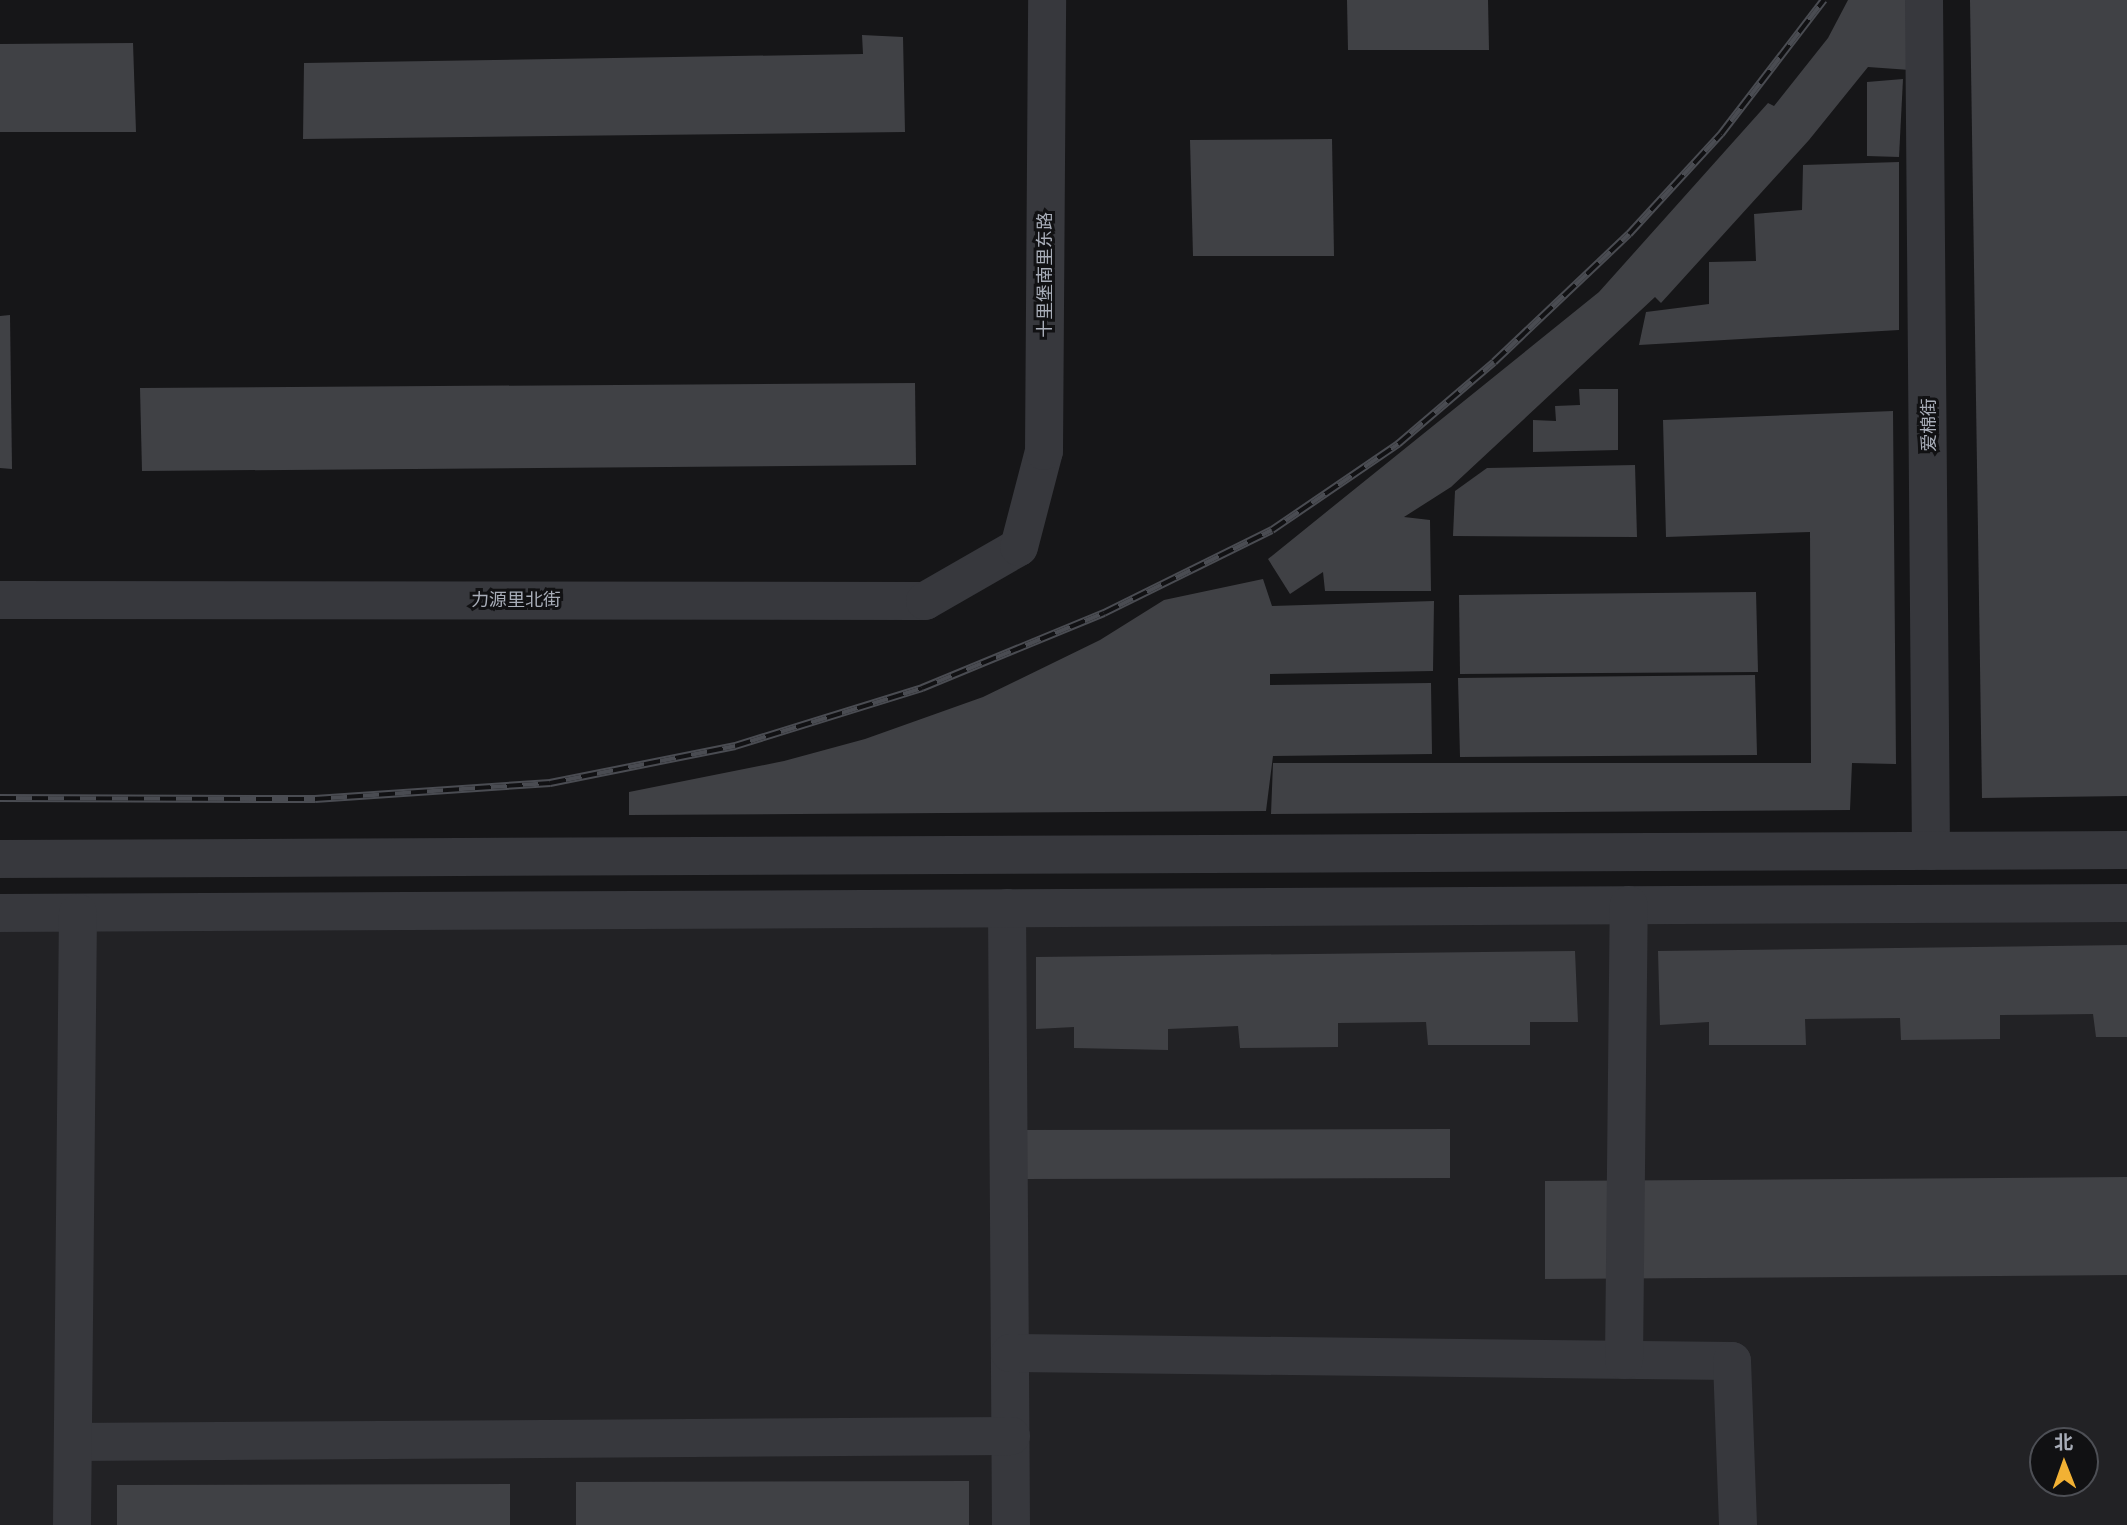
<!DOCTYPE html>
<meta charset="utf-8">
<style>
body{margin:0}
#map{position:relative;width:2127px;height:1525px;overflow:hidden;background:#161618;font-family:"Work Sans","Noto Sans SC",sans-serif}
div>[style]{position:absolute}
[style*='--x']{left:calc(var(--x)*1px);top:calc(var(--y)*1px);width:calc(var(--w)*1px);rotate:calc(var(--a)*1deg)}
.built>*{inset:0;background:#222225}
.building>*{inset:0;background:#404145}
.street>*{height:38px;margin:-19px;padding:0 19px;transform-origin:19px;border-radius:19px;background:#37383d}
.rail>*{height:8px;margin-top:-4px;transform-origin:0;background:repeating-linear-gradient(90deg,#111113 0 16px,#4a4c52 0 32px);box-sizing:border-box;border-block:2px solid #4a4c52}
span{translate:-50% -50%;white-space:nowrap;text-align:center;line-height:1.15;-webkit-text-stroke:6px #111113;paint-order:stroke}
.street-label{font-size:18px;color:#a8adb8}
.north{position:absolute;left:2029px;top:1427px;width:70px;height:70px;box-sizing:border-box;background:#111113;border:2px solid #4d4f55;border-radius:50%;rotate:359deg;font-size:19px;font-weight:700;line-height:28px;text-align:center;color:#a8adb8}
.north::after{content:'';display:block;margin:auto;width:24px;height:32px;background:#f2b134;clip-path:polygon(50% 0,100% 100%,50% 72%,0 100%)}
</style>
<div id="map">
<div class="built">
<div style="clip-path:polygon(evenodd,2127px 911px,2127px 1525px,0 1525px,0 922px,2127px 911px,2043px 1441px,2085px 1441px,2085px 1483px,2043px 1483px,2043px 1441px)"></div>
</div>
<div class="building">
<div style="clip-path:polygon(1347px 0,1488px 0,1489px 50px,1348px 50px)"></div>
<div style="clip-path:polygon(1848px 0,1910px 0,1910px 70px,1868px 67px,1809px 140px,1661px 303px,1655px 297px,1451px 487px,1404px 517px,1430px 520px,1431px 591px,1325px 591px,1323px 572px,1290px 594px,1268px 559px,1599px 292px,1768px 103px,1774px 106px,1828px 38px)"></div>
<div style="clip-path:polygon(1970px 0,2127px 0,2127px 796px,1982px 798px)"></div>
<div style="clip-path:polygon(862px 35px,903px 37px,905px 132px,303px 139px,304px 63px,863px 54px)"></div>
<div style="clip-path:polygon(133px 43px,136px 132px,0 132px,0 44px)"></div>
<div style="clip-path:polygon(1903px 79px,1899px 157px,1867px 156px,1867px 82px)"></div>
<div style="clip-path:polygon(1332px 139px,1334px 256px,1193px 256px,1190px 140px)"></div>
<div style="clip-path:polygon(1899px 162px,1899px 330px,1639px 345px,1646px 312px,1709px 304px,1709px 262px,1756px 261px,1754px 214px,1802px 210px,1803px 165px)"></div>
<div style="clip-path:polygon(10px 315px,12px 469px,0 468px,0 316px)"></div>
<div style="clip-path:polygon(915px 383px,916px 465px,142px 471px,140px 388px)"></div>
<div style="clip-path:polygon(1579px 389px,1618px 389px,1618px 450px,1533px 452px,1533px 420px,1556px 421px,1555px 406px,1580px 405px)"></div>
<div style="clip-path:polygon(1893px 411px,1896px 764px,1852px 763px,1850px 810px,1271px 814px,1273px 763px,1811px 763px,1810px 532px,1666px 537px,1663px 420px)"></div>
<div style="clip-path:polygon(1635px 465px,1637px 537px,1453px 536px,1455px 491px,1487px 468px)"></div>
<div style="clip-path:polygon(1263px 579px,1272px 606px,1434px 601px,1433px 671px,1270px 674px,1270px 685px,1431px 683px,1432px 754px,1273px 756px,1266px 811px,629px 815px,629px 792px,784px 761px,865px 739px,983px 697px,1100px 640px,1164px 600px)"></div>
<div style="clip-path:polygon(1756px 592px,1758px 672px,1460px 674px,1459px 595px)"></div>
<div style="clip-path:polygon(1755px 675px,1757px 755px,1460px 757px,1458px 678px)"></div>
<div style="clip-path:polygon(2127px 945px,2127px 1037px,2096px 1037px,2093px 1014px,2000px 1015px,2000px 1039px,1901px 1040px,1900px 1018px,1805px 1019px,1806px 1045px,1709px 1045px,1709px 1022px,1660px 1025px,1658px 951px)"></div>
<div style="clip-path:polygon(1575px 951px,1578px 1022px,1530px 1022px,1530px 1045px,1428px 1045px,1426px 1022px,1338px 1023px,1338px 1047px,1240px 1048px,1238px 1026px,1168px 1029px,1168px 1050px,1074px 1048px,1074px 1027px,1036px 1029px,1036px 957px)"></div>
<div style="clip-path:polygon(1450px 1129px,1450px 1178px,999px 1179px,999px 1130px)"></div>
<div style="clip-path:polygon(2127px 1177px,2127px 1275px,1545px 1279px,1545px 1181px)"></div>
<div style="clip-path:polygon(969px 1481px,969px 1525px,576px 1525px,576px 1482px)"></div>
<div style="clip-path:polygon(510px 1484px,510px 1525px,117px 1525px,117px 1485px)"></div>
</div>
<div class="street">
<div style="--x:1924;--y:0;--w:851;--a:89.53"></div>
<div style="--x:0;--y:600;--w:925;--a:0.06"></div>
<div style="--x:925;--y:601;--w:108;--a:-29.9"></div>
<div style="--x:1019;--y:547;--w:99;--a:-75.4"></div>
<div style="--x:1044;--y:451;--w:451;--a:-89.6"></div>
<div style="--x:0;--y:859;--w:2127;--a:-0.24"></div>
<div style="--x:1007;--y:908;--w:617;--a:89.63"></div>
<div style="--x:0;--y:913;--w:2127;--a:-0.27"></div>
<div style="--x:1010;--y:1353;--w:722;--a:0.63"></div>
<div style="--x:1732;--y:1361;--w:164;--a:87.9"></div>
<div style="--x:1624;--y:1360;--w:455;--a:-89.4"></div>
<div style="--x:73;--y:1442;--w:938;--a:-0.37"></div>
<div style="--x:72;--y:1525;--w:612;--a:-89.44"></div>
</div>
<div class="rail">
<div style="--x:0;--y:798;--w:315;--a:0.2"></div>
<div style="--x:315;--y:799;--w:236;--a:-3.9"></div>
<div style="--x:550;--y:783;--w:189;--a:-11.3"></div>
<div style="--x:735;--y:746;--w:196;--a:-17.2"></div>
<div style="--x:922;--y:688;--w:197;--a:-22.4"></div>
<div style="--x:1104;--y:613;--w:187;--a:-26.3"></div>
<div style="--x:1272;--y:530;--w:153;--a:-34.3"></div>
<div style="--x:1398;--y:444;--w:126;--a:-40.5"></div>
<div style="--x:1494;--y:362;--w:186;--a:-43.5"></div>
<div style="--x:1629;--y:234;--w:136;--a:-47.4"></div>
<div style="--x:1721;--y:134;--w:169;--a:-52.5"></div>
</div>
<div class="street-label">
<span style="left:1045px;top:275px;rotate:-90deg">十里堡南里东路</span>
<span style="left:1929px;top:425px;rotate:-90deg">爱棉街</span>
<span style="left:516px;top:600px">力源里北街</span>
</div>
<div class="north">北</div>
</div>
